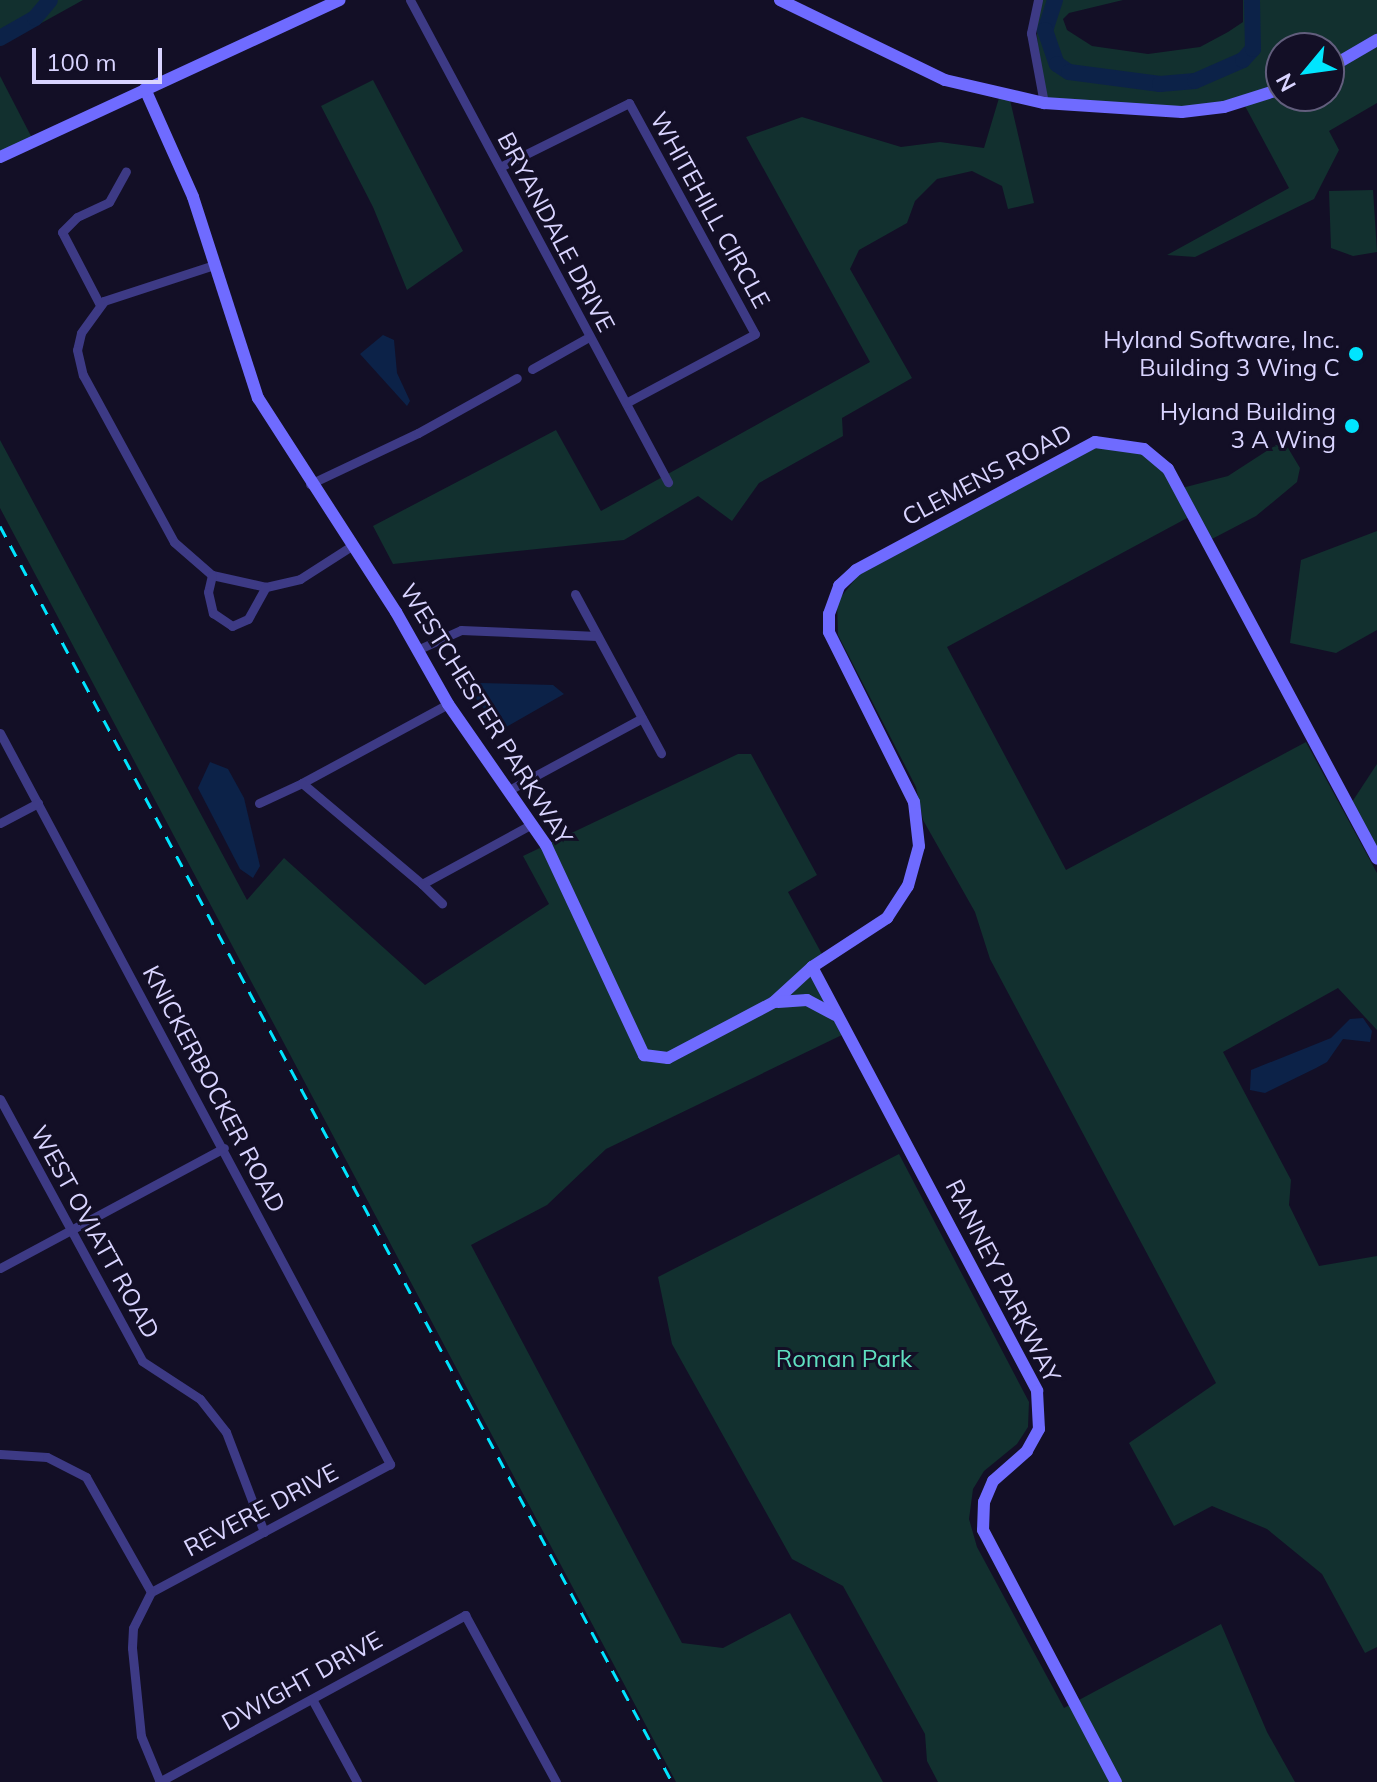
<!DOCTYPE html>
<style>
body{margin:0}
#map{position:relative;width:1377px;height:1782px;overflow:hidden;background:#130f26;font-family:Mulish,sans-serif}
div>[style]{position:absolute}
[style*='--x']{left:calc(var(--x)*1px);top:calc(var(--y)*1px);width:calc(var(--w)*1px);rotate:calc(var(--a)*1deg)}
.green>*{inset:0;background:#12302f}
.water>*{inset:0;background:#0c2248}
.river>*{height:16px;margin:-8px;padding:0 8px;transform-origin:8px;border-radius:8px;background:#0c2248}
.street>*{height:9px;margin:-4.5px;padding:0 4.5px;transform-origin:4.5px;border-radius:4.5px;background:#3d3a85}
.secondary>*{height:12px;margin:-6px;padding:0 6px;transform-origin:6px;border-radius:6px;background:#6f6bff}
.rail>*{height:3px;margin-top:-1.5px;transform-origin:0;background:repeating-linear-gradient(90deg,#00e5ff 0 12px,transparent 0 22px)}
.dots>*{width:22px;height:22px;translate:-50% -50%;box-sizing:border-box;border:4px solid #130f26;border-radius:50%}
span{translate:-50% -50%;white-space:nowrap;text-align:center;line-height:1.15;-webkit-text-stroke:6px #130f26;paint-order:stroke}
.street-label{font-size:24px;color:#d9d4ff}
.poi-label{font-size:24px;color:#d9d4ff}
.right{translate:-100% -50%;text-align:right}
.park-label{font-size:24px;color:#5fe0c0}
.north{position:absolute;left:1265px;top:32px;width:80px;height:80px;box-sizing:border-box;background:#130f26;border:2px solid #625e7d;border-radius:50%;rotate:241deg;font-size:22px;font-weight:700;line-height:32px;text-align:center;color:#d9d4ff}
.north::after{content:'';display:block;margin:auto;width:28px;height:36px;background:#00e5ff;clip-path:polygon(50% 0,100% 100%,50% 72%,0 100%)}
.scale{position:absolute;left:32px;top:48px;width:130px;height:36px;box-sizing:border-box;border:4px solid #d9d4ff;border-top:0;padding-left:10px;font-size:24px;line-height:28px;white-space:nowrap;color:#d9d4ff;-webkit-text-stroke:6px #130f26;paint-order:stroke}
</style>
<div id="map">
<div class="green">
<div style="clip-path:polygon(0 0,83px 0,0 46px)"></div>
<div style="clip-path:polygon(evenodd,1035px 0,1123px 0,1069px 13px,1063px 19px,1067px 30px,1092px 46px,1148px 54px,1200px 47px,1228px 32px,1243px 22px,1243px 0,1377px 0,1377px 103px,1329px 131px,1339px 150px,1314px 199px,1195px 257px,1167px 255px,1289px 188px,1245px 106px,1161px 116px,1041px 106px,1035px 0,1281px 48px,1329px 48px,1329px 96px,1281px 96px,1281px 48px)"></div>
<div style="clip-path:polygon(0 76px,32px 138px,0 153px)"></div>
<div style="clip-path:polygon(373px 80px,463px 251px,407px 290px,373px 207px,321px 106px)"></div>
<div style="clip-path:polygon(999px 98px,1010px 100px,1034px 203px,1008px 209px,1002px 186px,972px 171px,937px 179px,915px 201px,907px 223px,859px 250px,850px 269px,912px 378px,842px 418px,843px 436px,759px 483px,732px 521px,698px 496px,624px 540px,393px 564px,373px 526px,556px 430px,601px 511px,870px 362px,746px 137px,802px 117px,901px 147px,940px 142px,984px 148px)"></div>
<div style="clip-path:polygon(1373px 190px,1377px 252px,1353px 256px,1331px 248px,1329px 191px)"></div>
<div style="clip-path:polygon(0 440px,247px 900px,284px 858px,425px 985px,549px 904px,523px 856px,738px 754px,751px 754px,817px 875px,788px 892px,823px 956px,806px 966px,844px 1034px,606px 1149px,547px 1205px,471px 1245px,682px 1643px,723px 1648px,790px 1613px,883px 1782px,676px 1782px,0 508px)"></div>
<div style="clip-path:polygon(1276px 445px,1288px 448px,1300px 468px,1297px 482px,1256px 516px,1210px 540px,1182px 488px,1228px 476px)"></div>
<div style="clip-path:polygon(1095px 447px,1142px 453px,1165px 472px,1189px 517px,947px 647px,1066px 870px,1306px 742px,1377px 873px,1377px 1030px,1338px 988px,1223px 1052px,1291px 1180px,1289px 1205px,1319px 1266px,1377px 1256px,1377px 1647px,1365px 1653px,1322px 1574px,1267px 1529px,1212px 1506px,1174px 1526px,1129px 1443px,1216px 1383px,990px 959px,975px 912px,923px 820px,916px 787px,838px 635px,837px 602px,860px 573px)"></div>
<div style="clip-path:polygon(1377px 531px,1377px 630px,1336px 653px,1290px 643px,1301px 560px)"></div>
<div style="clip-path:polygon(1377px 764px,1377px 848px,1352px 802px)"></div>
<div style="clip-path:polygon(899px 1154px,1029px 1402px,1028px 1427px,1017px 1444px,984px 1471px,973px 1489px,969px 1519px,977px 1547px,1064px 1708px,1221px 1624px,1267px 1732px,1295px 1782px,938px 1782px,927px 1761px,925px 1734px,843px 1586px,792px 1559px,672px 1344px,658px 1277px)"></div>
</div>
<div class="water">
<div style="clip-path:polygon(383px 335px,394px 340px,397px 373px,410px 401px,407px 406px,360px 354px)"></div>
<div style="clip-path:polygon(480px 683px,553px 685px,564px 694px,501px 730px,474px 696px,474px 687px)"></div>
<div style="clip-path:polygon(210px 762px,228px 769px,244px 798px,260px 866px,253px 878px,240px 869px,198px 788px)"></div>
<div style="clip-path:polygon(1363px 1018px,1372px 1031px,1370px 1042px,1343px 1039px,1327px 1062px,1316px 1068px,1265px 1093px,1250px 1090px,1251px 1070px,1331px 1038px,1350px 1019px)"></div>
</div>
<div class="river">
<div style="--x:1055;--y:0;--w:32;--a:108"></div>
<div style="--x:1045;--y:30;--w:36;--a:71"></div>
<div style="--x:1057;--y:64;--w:14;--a:34"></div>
<div style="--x:1069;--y:72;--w:92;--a:7.5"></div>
<div style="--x:1160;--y:84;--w:35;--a:-5"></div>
<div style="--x:1195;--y:81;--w:52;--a:-23.6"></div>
<div style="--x:1243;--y:60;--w:15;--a:-48"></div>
<div style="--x:1253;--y:49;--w:49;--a:-91.2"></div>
<div style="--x:0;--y:38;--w:40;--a:-29.7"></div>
<div style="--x:35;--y:18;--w:23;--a:-50"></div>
</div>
<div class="street">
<div style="--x:410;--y:0;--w:547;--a:61.84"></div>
<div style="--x:1038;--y:0;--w:34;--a:102"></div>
<div style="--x:1031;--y:33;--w:71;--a:79.5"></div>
<div style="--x:500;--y:167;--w:144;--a:-26.4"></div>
<div style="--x:629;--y:103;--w:263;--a:61.4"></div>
<div style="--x:755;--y:334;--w:146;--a:151.9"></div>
<div style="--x:214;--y:265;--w:116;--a:161.9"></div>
<div style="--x:104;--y:301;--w:39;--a:126"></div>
<div style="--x:81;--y:333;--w:17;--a:103"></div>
<div style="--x:77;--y:350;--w:26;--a:77"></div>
<div style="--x:83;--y:375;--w:190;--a:61.4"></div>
<div style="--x:174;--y:542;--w:50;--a:41"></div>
<div style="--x:212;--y:575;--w:55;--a:12.5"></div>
<div style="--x:266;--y:587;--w:35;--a:-13"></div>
<div style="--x:300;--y:579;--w:63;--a:-32.7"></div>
<div style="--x:100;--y:305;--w:82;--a:-117.5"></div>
<div style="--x:62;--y:232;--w:21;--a:-45"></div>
<div style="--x:77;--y:217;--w:35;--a:-25"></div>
<div style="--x:109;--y:202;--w:35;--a:-61"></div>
<div style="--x:532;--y:369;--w:65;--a:-29.3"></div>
<div style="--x:310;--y:484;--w:119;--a:-25.3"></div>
<div style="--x:418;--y:433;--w:113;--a:-29.1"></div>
<div style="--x:212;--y:575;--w:17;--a:103"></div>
<div style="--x:208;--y:592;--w:22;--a:77"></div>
<div style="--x:213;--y:613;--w:23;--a:34"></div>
<div style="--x:232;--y:626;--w:17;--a:-24"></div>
<div style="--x:248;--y:619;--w:37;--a:-61"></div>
<div style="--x:575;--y:594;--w:181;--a:61.6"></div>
<div style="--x:417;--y:650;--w:48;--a:-24.4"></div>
<div style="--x:461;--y:630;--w:136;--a:2.5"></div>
<div style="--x:0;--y:733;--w:829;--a:61.92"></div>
<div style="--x:390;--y:1464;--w:271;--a:151.8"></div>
<div style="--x:302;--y:783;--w:166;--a:-28.4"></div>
<div style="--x:509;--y:790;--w:151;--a:-28.4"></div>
<div style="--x:259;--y:803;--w:47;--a:-24.9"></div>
<div style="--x:302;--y:783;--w:157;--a:40.1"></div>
<div style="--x:422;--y:884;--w:125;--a:-28.6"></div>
<div style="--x:0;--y:823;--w:43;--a:-27.8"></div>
<div style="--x:422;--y:884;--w:28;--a:44"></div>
<div style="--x:0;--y:1099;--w:298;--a:61.5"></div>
<div style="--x:142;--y:1361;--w:69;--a:33.2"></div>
<div style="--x:200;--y:1399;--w:42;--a:51.8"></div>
<div style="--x:226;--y:1432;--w:107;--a:69.2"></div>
<div style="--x:0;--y:1268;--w:254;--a:-28.2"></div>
<div style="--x:0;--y:1454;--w:47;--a:3.7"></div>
<div style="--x:47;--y:1457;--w:44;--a:27.1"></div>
<div style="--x:86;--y:1477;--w:132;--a:60.5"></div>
<div style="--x:151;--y:1592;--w:40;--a:116.6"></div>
<div style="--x:133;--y:1628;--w:20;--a:93"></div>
<div style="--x:132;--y:1648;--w:88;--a:84.2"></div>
<div style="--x:141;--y:1736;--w:50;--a:67.6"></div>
<div style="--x:312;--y:1699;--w:94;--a:61.5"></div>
<div style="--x:159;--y:1782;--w:349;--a:-28.6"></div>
<div style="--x:465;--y:1615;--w:190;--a:61.4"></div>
</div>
<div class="secondary">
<div style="--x:780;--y:0;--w:183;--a:25.9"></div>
<div style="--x:945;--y:80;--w:102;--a:13.1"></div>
<div style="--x:1044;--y:103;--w:138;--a:3.7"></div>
<div style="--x:1182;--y:112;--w:42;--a:-6.8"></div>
<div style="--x:1224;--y:107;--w:60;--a:-17.5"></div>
<div style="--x:1329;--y:68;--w:56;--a:-30.3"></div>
<div style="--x:145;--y:89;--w:118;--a:66"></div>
<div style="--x:193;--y:197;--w:211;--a:72.1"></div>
<div style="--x:258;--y:398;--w:255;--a:57.2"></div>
<div style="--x:396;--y:612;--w:106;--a:60.5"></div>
<div style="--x:448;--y:704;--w:172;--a:55.2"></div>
<div style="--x:546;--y:845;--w:232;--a:65"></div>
<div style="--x:644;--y:1055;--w:24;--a:7"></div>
<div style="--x:668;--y:1058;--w:120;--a:-27.8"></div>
<div style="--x:774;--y:1002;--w:52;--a:-42.6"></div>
<div style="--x:812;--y:967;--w:90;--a:-33.2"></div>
<div style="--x:887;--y:918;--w:38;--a:-57"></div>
<div style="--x:908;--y:886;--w:41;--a:-74.6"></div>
<div style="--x:919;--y:846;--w:44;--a:-96.5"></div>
<div style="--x:914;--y:802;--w:190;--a:-116.6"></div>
<div style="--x:829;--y:632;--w:18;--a:-90"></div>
<div style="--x:829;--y:614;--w:30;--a:-70"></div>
<div style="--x:839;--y:586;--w:23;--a:-43"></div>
<div style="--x:856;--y:570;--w:271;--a:-28.2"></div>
<div style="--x:1095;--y:442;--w:49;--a:8.1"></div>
<div style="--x:1144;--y:449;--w:31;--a:40"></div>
<div style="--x:1168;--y:469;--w:442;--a:61.8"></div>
<div style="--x:0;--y:157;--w:374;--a:-24.8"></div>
<div style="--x:812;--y:967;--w:480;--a:62"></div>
<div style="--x:1037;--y:1391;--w:38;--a:87"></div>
<div style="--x:1039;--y:1429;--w:25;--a:119"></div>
<div style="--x:1027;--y:1451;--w:45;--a:138.6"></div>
<div style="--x:993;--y:1481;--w:23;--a:113"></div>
<div style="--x:984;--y:1502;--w:28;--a:92"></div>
<div style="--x:983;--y:1530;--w:285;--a:62.2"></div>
<div style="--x:778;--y:1002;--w:29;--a:-4"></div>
<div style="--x:807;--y:1000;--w:32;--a:28"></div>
</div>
<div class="rail">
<div style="--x:0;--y:526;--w:1424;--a:61.85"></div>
</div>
<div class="dots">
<div style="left:1356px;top:354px;background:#00e5ff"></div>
<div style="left:1352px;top:426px;background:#00e5ff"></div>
</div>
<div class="street-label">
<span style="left:710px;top:210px;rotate:61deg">WHITEHILL CIRCLE</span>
<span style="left:556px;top:232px;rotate:62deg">BRYANDALE DRIVE</span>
<span style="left:987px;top:475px;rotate:-28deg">CLEMENS ROAD</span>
<span style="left:486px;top:714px;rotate:58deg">WESTCHESTER PARKWAY</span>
<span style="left:214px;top:1089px;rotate:62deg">KNICKERBOCKER ROAD</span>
<span style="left:95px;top:1232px;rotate:61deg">WEST OVIATT ROAD</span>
<span style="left:1003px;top:1281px;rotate:63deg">RANNEY PARKWAY</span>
<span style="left:261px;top:1510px;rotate:-28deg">REVERE DRIVE</span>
<span style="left:302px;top:1681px;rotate:-29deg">DWIGHT DRIVE</span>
</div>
<div class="poi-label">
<span class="right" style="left:1340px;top:354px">Hyland Software, Inc.<br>Building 3 Wing C</span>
<span class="right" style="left:1336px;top:426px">Hyland Building<br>3 A Wing</span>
</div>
<div class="park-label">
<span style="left:844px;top:1359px">Roman Park</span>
</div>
<div class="north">N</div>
<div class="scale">100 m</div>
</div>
